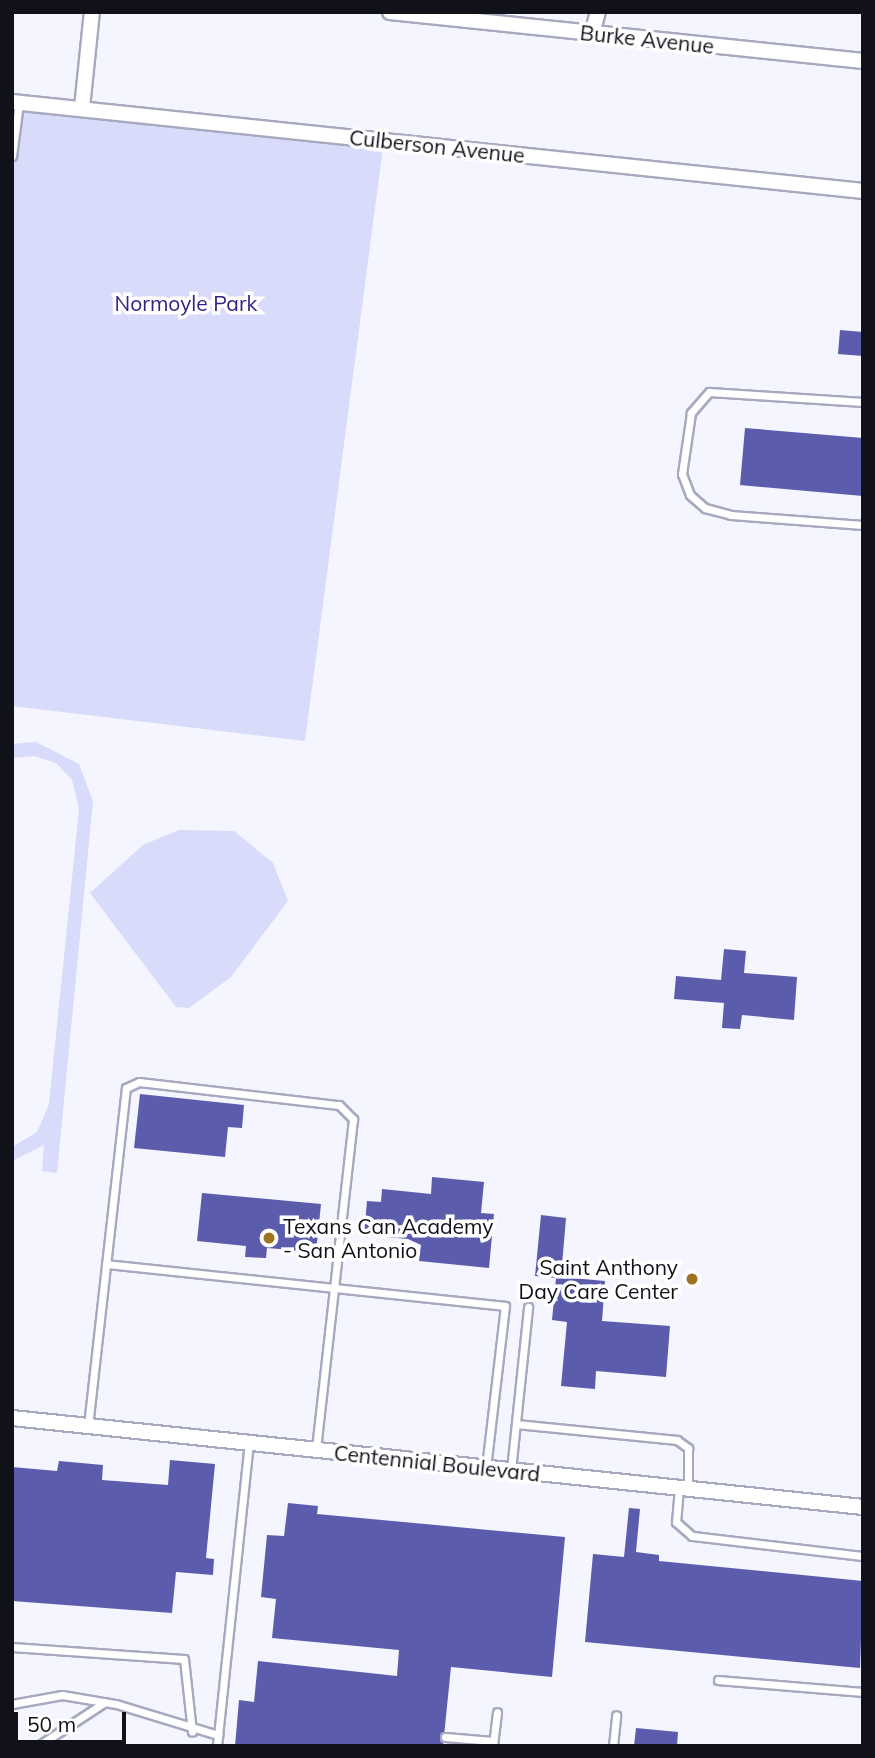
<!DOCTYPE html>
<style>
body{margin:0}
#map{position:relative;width:875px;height:1758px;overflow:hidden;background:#f4f5fe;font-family:Mulish,sans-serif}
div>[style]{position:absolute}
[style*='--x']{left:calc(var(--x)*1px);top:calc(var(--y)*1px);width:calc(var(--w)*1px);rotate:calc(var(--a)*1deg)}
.green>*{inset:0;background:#d8dbfa}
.building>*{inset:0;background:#5c5cad}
.roads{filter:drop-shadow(2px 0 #a7a9be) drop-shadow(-2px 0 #a7a9be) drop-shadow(0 2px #a7a9be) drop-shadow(0 -2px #a7a9be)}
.service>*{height:7px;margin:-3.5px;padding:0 3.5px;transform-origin:3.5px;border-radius:3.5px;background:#fff}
.minor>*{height:14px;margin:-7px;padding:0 7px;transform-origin:7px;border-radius:7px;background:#fff}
.dots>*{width:19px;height:19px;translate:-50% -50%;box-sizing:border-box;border:4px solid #fff;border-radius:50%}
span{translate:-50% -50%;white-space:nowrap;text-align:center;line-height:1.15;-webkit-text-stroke:7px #fff;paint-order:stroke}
.street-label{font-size:21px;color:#111219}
.park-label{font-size:21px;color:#322386}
.poi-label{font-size:21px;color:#111219}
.left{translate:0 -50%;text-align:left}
.right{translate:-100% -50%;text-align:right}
.frame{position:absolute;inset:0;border:14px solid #111219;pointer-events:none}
.scale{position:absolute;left:14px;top:1712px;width:112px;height:32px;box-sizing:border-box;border:4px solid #111219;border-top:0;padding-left:9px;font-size:21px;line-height:24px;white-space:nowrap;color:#111219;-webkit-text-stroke:5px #fff;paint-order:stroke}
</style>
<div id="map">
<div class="green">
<div style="clip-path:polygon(12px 110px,383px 147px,305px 741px,12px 706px)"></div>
<div style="clip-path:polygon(36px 742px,79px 764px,93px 801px,57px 1173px,42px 1171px,44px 1145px,12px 1161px,12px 1147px,37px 1132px,49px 1104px,79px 809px,72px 780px,56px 763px,34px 756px,12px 758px,12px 744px)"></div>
<div style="clip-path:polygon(179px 830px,234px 831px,273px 863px,288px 901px,231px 977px,189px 1008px,176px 1007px,90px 893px,143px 845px)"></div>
</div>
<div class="building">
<div style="clip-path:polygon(840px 330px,863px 332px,863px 356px,838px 354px)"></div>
<div style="clip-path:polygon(745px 428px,863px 438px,863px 496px,740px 485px)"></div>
<div style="clip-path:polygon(724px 949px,746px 951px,744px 973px,797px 977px,794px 1020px,742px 1015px,740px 1029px,722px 1028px,724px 1003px,674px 999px,676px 976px,721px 980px)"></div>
<div style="clip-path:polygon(140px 1094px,244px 1105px,242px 1128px,228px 1127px,225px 1157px,134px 1148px)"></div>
<div style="clip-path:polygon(432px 1177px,484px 1182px,481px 1213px,494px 1214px,489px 1268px,419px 1261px,421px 1245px,408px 1239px,364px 1235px,367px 1201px,381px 1202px,382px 1189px,431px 1194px)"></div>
<div style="clip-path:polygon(202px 1193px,321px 1204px,316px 1252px,267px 1248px,266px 1258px,245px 1257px,246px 1246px,197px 1241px)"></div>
<div style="clip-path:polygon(541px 1215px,566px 1218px,561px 1277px,605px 1281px,602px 1321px,670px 1326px,666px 1377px,596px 1371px,595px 1389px,561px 1386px,567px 1322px,552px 1320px,556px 1278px,535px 1276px)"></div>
<div style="clip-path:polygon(170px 1460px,215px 1464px,206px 1558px,214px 1559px,213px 1575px,176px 1572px,172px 1613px,12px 1601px,12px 1467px,57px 1471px,59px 1461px,103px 1465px,102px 1480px,168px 1485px)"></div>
<div style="clip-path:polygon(288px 1503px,318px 1506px,317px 1514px,565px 1537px,552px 1677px,451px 1667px,443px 1746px,235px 1746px,239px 1700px,254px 1702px,258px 1661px,397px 1676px,399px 1650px,272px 1638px,276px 1599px,261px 1597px,267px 1535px,284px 1536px)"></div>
<div style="clip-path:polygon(629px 1508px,640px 1509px,636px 1552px,659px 1555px,659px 1561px,863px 1581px,860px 1668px,585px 1642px,593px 1554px,624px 1557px)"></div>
<div style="clip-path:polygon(636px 1728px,678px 1732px,677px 1746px,634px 1746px)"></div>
</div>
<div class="roads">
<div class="service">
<div style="--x:12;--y:156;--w:53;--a:-82.5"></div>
<div style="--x:863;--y:402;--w:154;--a:-176.3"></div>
<div style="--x:709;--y:392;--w:28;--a:131"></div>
<div style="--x:691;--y:413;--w:62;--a:98.4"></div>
<div style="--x:682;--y:474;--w:22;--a:69"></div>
<div style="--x:690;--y:495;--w:20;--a:41"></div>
<div style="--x:705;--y:508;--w:27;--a:15"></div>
<div style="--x:731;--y:515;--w:132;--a:4.3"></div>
<div style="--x:106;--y:1264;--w:401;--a:6"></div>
<div style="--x:505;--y:1306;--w:162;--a:96.7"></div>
<div style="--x:516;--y:1424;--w:162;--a:5.7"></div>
<div style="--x:677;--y:1440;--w:14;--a:36"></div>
<div style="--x:688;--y:1448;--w:40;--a:90"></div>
<div style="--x:88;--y:1426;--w:340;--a:-83.6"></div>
<div style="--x:126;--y:1088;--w:14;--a:-25"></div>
<div style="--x:139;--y:1082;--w:201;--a:6.6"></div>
<div style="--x:339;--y:1105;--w:20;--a:45"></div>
<div style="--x:353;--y:1119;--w:333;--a:96.4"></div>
<div style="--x:511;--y:1470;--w:164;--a:-84"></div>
<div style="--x:679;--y:1488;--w:34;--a:95"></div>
<div style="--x:676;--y:1522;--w:21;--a:41"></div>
<div style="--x:692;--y:1536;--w:172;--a:6.7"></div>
<div style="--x:12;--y:1647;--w:172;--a:4"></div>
<div style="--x:184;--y:1659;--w:73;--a:83.7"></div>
<div style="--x:718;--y:1680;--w:145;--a:4.7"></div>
<div style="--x:12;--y:1704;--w:51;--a:-10.2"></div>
<div style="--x:62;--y:1695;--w:55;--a:9.5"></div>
<div style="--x:116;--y:1704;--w:107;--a:16.9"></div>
<div style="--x:445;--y:1737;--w:48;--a:4.8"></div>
<div style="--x:493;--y:1745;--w:33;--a:-83"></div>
<div style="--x:38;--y:1746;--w:80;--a:-33.3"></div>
<div style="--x:217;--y:1746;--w:305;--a:-84"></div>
<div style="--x:613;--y:1746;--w:31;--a:-84"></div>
</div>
<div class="minor">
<div style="--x:390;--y:12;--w:476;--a:5.9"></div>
<div style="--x:592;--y:34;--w:23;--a:-75"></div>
<div style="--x:12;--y:102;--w:856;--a:5.97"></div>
<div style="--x:82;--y:108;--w:97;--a:-84.1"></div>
<div style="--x:12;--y:1418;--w:856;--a:5.97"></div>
</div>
</div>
<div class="dots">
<div style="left:269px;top:1238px;background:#9e7322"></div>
<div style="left:692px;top:1279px;background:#9e7322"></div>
</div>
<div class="street-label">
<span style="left:647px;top:39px;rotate:6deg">Burke Avenue</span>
<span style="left:437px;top:146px;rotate:6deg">Culberson Avenue</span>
<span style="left:437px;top:1463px;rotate:6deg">Centennial Boulevard</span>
</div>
<div class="park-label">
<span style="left:186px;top:303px">Normoyle Park</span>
</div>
<div class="poi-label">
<span class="left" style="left:283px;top:1238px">Texans Can Academy<br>- San Antonio</span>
<span class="right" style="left:678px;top:1279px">Saint Anthony<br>Day Care Center</span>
</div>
<div class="frame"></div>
<div class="scale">50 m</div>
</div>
